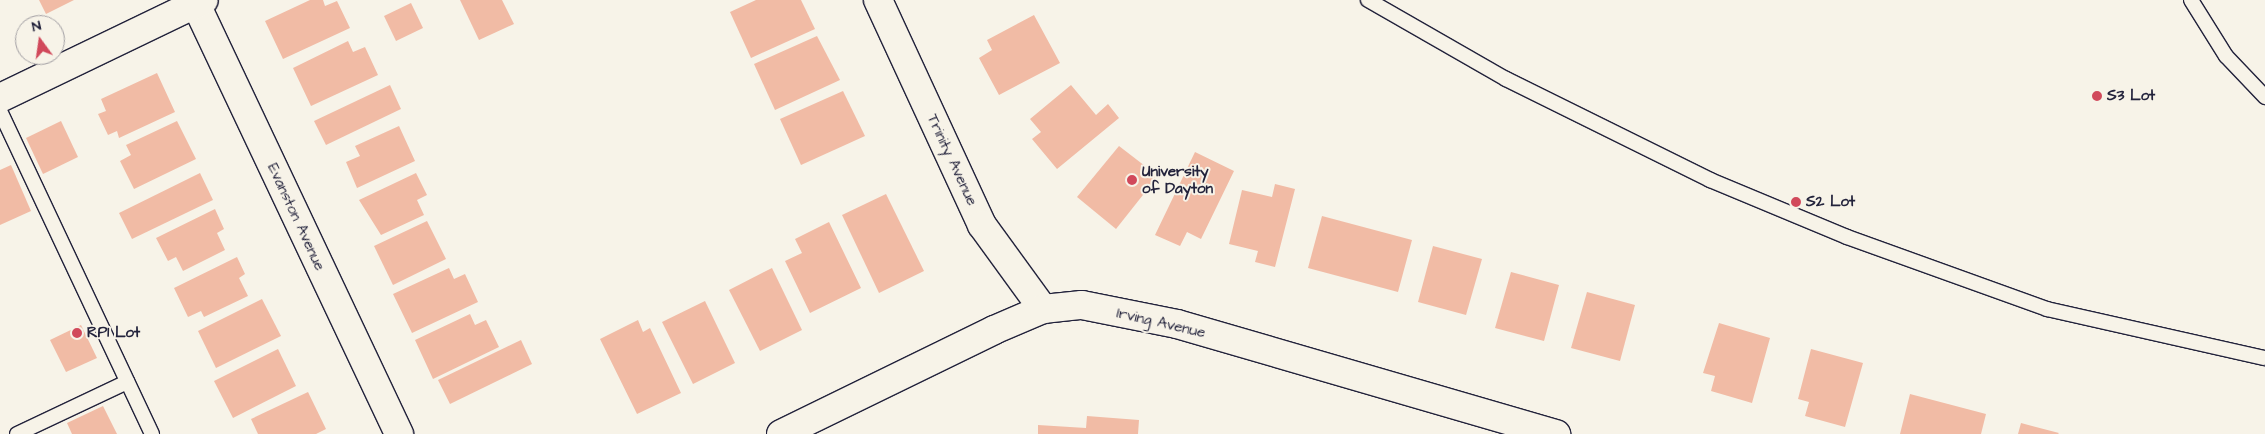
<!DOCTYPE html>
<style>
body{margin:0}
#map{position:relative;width:2265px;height:434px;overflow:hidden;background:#f7f3e8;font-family:"Architects Daughter",sans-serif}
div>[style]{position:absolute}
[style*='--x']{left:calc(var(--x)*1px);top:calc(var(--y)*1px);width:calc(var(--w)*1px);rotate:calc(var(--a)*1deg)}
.building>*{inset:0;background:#f1bba5}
.roads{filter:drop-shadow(1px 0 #22223b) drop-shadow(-1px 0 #22223b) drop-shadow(0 1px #22223b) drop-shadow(0 -1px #22223b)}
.service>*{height:14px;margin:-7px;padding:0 7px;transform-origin:7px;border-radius:7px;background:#f7f3e8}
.minor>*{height:28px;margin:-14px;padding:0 14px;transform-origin:14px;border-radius:14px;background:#f7f3e8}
.tertiary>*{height:28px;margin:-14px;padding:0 14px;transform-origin:14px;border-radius:14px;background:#f7f3e8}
.dots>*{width:14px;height:14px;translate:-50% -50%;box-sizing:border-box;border:2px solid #f7f3e8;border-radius:50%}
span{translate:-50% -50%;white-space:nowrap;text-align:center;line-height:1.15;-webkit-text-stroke:4px #f7f3e8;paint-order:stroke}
.poi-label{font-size:15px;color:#22223b;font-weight:700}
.left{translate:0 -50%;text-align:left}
.street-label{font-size:15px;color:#22223b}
.north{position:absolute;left:15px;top:15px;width:50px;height:50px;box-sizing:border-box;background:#f7f3e8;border:1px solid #a29fa3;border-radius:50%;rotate:346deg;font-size:14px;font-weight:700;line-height:20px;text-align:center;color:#22223b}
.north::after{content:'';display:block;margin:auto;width:18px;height:22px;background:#d1495b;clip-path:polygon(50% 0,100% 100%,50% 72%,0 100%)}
</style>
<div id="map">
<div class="building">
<div style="clip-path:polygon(39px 0,74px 0,46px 14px)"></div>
<div style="clip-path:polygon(310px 0,323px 0,325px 6px,337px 1px,350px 28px,283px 59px,265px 21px)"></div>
<div style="clip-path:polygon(460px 0,502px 0,514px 24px,479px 40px)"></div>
<div style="clip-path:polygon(756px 0,801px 0,815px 29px,751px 58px,730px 12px)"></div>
<div style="clip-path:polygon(411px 3px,423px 28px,396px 41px,384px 16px)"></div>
<div style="clip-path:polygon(1034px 15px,1060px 63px,999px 95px,979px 58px,992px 50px,987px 40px)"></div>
<div style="clip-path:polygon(817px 36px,840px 80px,775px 110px,754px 64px)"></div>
<div style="clip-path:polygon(348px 41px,353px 52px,365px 47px,378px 75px,311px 106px,293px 68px)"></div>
<div style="clip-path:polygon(157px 73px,175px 112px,119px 138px,117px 131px,108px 135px,98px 114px,106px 111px,101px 99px)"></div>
<div style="clip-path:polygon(390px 85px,401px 109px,326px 145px,314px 121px)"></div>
<div style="clip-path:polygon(1071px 85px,1096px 115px,1108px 104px,1119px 118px,1057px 169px,1032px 139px,1041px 132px,1030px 119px)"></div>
<div style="clip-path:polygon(843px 91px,865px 136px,801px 165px,780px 119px)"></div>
<div style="clip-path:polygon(61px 121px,78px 157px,43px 174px,26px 138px)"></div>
<div style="clip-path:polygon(177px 121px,196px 159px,134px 189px,120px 161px,131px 155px,126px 145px)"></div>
<div style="clip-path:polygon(399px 126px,415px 161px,357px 188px,346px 162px,360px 156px,355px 146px)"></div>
<div style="clip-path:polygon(1119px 146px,1158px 176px,1116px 229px,1077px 197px)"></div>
<div style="clip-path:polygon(1195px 152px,1234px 171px,1201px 239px,1187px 232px,1180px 246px,1155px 235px)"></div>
<div style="clip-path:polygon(11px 165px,31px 211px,0 225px,0 170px)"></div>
<div style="clip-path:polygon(200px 173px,213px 200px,132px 239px,119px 213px)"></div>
<div style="clip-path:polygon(416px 173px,427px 195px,417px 200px,424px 215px,381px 235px,359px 200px)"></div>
<div style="clip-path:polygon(1275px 184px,1295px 189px,1275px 267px,1255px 262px,1258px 251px,1229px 244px,1242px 190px,1272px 197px)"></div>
<div style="clip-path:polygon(886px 194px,924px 271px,879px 293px,842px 215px)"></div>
<div style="clip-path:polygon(215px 209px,224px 229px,217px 233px,225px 250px,183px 271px,176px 257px,168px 261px,156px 238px)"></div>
<div style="clip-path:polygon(1322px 216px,1412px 240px,1398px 292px,1308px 268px)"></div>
<div style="clip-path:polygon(427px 221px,446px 259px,393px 285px,374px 246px)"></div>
<div style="clip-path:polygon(829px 222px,861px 288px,810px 313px,785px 261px,802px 253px,795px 239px)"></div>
<div style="clip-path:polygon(1433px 246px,1482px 259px,1466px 315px,1418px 302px)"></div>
<div style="clip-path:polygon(237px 257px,245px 274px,239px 278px,248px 296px,204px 317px,201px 311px,188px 317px,174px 288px)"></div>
<div style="clip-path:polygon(449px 268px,454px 279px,465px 274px,478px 302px,412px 333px,393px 294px)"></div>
<div style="clip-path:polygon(772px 268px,802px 330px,760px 351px,729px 290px)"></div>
<div style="clip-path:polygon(1511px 272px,1559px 285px,1544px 341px,1495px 328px)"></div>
<div style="clip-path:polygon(1587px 292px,1635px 305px,1620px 361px,1571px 348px)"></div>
<div style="clip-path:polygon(262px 299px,281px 336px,216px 368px,198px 331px)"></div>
<div style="clip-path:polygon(705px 301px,735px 363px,693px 384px,662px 322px)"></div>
<div style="clip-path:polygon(470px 314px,475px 325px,486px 320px,499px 347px,433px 379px,415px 340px)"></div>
<div style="clip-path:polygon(638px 320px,643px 332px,650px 328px,681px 393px,637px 414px,600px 339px)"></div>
<div style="clip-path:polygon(1719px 323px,1770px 338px,1752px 403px,1711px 391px,1715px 376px,1703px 373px)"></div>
<div style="clip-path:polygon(81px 325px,97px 358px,66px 372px,50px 340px)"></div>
<div style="clip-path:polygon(521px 340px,532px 364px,450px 404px,438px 380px)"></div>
<div style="clip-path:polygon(278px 349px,296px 386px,233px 418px,214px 381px)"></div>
<div style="clip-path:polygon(1811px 349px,1863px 363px,1845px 427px,1805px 416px,1809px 402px,1798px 399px)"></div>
<div style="clip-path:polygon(308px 392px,326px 429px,316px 434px,258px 434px,251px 419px)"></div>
<div style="clip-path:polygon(1910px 394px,1986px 414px,1981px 434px,1900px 434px)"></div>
<div style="clip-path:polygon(103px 406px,117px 434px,72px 434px,67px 423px)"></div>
<div style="clip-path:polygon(1087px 416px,1139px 420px,1138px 434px,1038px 434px,1038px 425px,1086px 428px)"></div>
<div style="clip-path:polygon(2021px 423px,2059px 433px,2058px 434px,2018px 434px)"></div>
</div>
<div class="roads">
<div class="service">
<div style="--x:1368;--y:0;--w:159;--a:29.8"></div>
<div style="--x:1506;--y:79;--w:228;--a:26.3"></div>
<div style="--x:1710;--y:180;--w:148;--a:22.6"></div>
<div style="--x:1847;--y:237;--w:213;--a:19.8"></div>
<div style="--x:2047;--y:309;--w:223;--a:12.7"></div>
<div style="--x:2191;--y:0;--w:66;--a:58"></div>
<div style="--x:2226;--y:56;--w:57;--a:46.4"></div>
<div style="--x:0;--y:111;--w:357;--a:64.8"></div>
<div style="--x:17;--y:434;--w:122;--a:-25.3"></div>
</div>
<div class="minor">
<div style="--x:194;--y:0;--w:480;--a:64.7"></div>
<div style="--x:878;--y:0;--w:248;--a:65.2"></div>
<div style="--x:982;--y:225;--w:104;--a:54"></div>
<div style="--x:0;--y:98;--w:226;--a:-25.7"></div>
</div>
<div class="tertiary">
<div style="--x:781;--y:434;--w:237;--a:-26"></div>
<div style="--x:994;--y:330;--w:53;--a:-23.2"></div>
<div style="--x:1043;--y:309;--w:39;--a:-6"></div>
<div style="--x:1082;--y:305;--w:97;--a:11.3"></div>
<div style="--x:1177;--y:324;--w:395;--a:16.2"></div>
</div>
</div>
<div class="dots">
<div style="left:2097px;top:96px;background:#d1495b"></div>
<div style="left:1132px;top:180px;background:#d1495b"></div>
<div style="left:1796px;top:202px;background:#d1495b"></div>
<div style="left:77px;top:333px;background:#d1495b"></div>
</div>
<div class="poi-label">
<span class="left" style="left:2107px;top:96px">S3 Lot</span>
<span class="left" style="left:1142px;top:180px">University<br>of Dayton</span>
<span class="left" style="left:1806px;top:202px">S2 Lot</span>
<span class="left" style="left:87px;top:333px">RP1 Lot</span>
</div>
<div class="street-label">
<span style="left:952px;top:160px;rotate:65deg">Trinity Avenue</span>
<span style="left:296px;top:217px;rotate:65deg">Evanston Avenue</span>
<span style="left:1161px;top:323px;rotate:13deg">Irving Avenue</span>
</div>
<div class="north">N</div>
</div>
